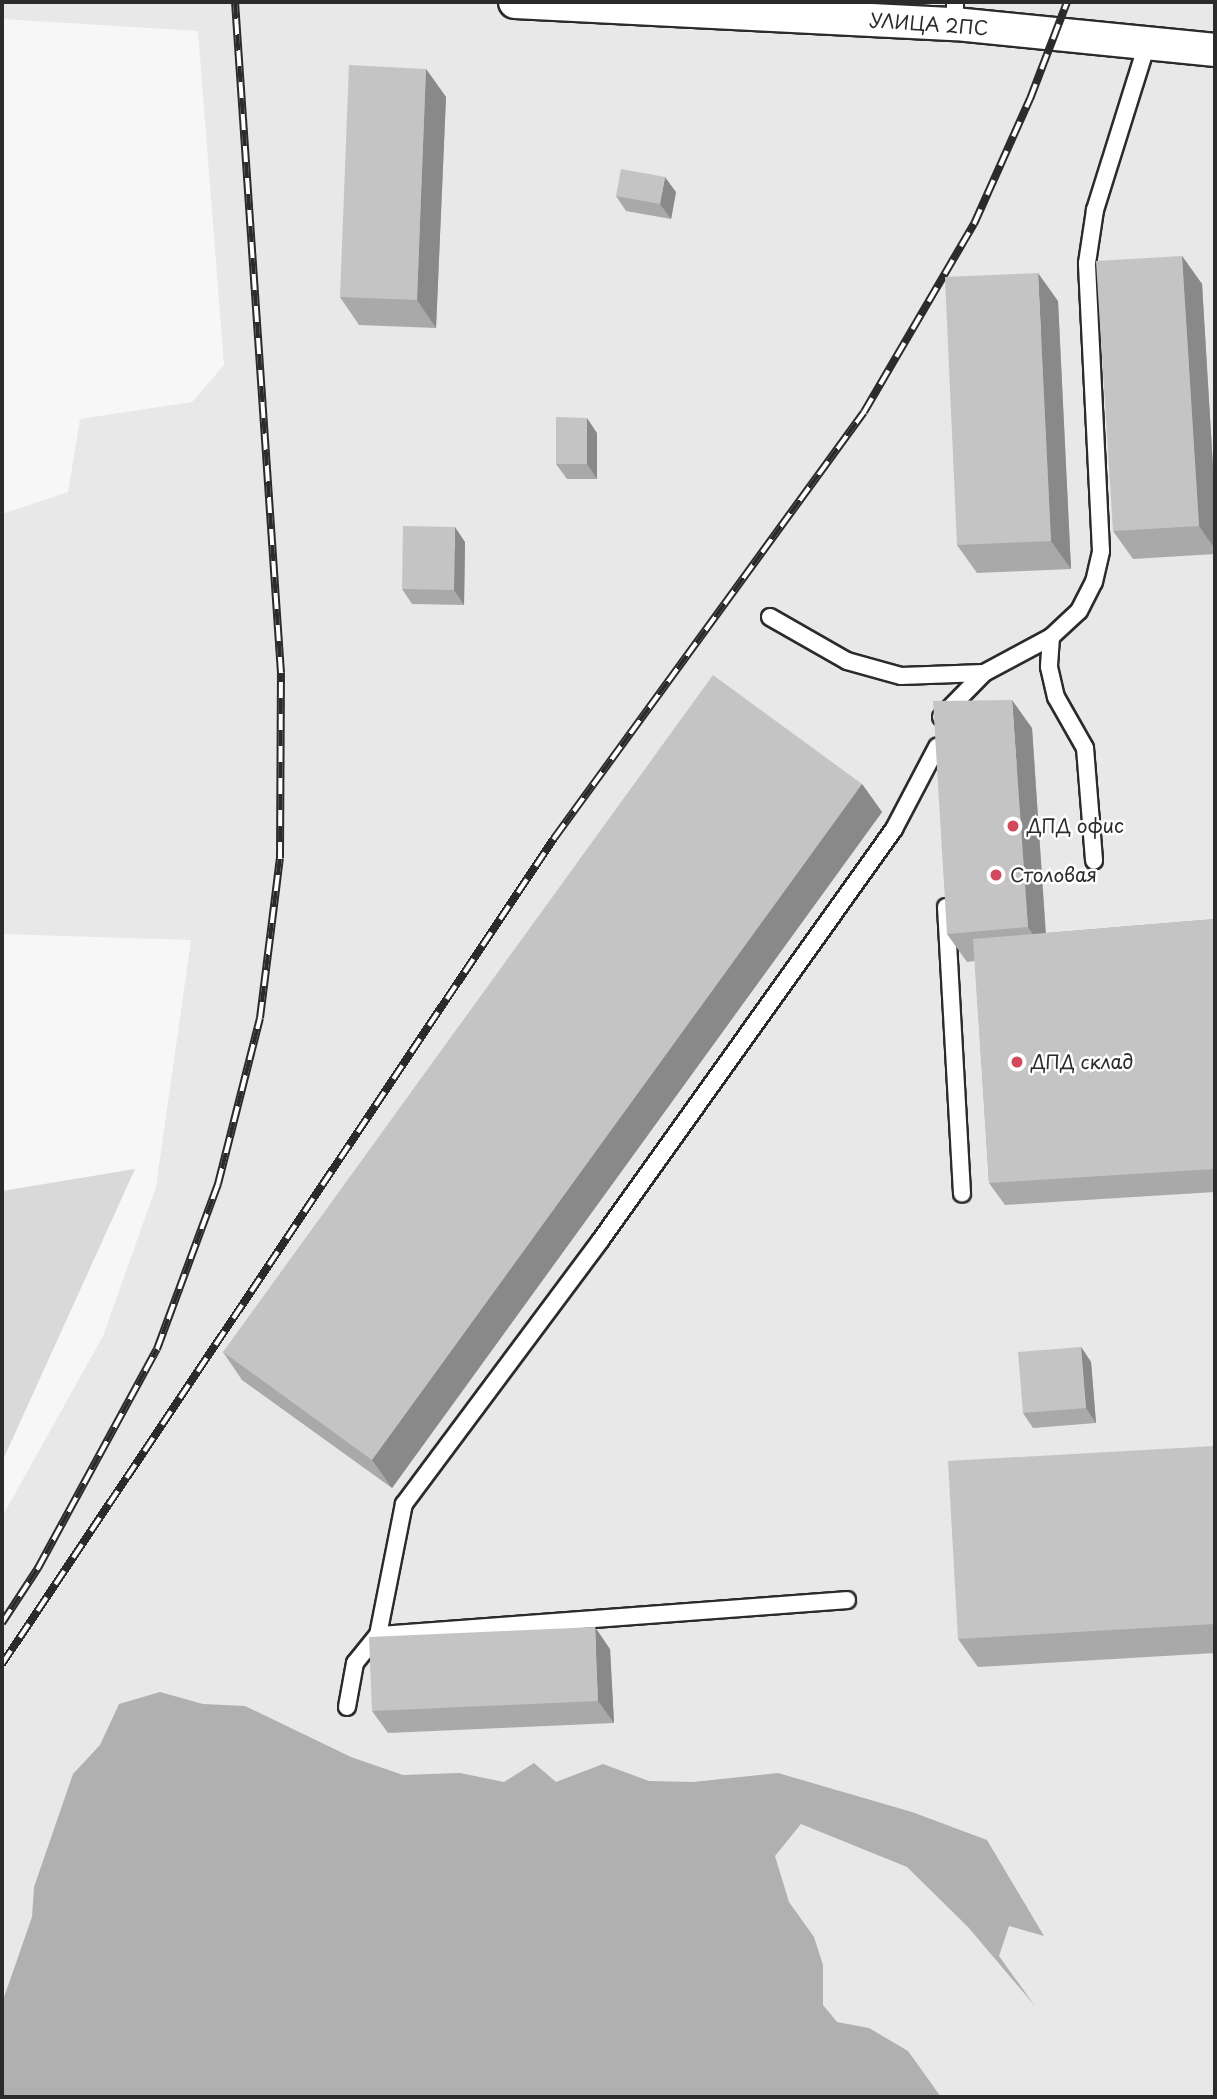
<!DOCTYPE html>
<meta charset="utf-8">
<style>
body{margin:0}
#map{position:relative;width:1217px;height:2099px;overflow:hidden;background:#f7f7f7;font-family:"Playpen Sans",sans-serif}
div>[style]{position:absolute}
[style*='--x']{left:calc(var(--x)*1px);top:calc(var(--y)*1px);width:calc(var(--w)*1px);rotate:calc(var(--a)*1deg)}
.built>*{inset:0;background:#e8e8e8}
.green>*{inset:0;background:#d9d9d9}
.water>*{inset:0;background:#b0b0b0}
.roads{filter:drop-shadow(2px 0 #2b2b2b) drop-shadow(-2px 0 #2b2b2b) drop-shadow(0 2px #2b2b2b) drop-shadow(0 -2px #2b2b2b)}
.service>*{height:16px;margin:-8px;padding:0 8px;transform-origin:8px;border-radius:8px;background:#fff}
.minor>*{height:32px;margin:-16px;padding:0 16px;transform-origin:16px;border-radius:16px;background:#fff}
.rail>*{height:8px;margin-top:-4px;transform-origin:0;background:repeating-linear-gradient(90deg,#fff 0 16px,#2b2b2b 0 32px);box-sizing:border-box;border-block:2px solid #2b2b2b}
.wall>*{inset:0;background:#a9a9a9}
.shaded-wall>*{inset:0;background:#898989}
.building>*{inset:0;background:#c4c4c4}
.dots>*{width:19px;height:19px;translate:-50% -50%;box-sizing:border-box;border:4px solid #fff;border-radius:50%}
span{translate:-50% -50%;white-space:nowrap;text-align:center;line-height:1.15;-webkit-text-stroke:5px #fff;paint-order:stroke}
.street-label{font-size:19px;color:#2b2b2b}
.poi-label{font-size:19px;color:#2b2b2b}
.left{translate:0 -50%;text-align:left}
.frame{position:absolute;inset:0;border:4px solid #2b2b2b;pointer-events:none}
</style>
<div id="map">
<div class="built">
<div style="clip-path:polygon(2px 2px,1215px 2px,1215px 2097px,2px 2097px,2px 1517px,103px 1336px,156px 1187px,191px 940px,2px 934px,2px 514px,68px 492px,80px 419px,192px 402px,224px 365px,198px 31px,2px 19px)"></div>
</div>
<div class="green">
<div style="clip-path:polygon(135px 1169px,2px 1462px,2px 1191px)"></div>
</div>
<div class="water">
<div style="clip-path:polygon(160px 1692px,203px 1704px,245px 1706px,351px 1757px,403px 1775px,460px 1773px,504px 1782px,534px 1763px,556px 1782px,603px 1764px,649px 1781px,693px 1782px,778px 1773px,912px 1812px,987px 1840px,1044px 1936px,1009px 1926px,999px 1956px,1035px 2006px,968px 1927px,907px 1867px,801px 1824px,775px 1856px,789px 1902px,814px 1937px,823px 1965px,823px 2005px,837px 2022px,869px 2028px,908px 2051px,941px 2097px,2px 2097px,2px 2003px,32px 1917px,34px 1887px,73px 1774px,100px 1745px,119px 1704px)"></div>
</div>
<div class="roads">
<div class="service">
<div style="--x:955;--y:24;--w:22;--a:-90"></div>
<div style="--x:770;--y:617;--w:89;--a:29.7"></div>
<div style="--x:847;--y:661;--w:56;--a:15.5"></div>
<div style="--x:901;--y:676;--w:83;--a:-2.1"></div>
<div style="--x:1051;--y:637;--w:30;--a:94"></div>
<div style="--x:1049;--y:667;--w:31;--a:77"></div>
<div style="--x:1056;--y:697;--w:59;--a:60.4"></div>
<div style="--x:1085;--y:748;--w:113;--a:85.4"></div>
<div style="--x:941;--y:717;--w:62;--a:-45.7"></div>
<div style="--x:984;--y:673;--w:76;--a:-28.2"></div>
<div style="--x:1051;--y:637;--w:38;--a:-43"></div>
<div style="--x:1079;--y:611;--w:33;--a:-63"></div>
<div style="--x:1094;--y:582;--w:32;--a:-77"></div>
<div style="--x:1101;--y:551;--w:288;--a:-92.8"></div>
<div style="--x:1087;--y:263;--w:54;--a:-81.4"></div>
<div style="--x:1095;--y:210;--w:171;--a:-72.6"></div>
<div style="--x:946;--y:907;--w:287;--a:86.8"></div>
<div style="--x:847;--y:1600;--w:470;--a:175.7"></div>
<div style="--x:378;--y:1635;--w:134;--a:-78.8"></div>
<div style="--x:404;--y:1504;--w:328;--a:-53.3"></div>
<div style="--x:600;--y:1241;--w:506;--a:-54.49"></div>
<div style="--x:894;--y:829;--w:93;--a:-62.3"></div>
<div style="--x:347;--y:1707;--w:45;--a:-79.7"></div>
<div style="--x:355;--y:1663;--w:36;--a:-51"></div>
</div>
<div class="minor">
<div style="--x:515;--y:2;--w:441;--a:2.9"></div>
<div style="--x:955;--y:24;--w:261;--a:5.7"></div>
</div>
</div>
<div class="rail">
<div style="--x:2;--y:1623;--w:66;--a:-56.8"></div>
<div style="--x:38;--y:1568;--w:249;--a:-61.5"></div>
<div style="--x:157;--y:1349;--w:176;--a:-69.7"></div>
<div style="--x:218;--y:1184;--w:171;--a:-75.8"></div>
<div style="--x:260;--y:1018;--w:161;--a:-82.9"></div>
<div style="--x:280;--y:858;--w:185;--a:-89.7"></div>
<div style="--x:281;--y:673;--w:673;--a:-93.92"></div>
<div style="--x:2;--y:1664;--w:995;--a:-56.23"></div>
<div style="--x:555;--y:837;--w:525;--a:-53.98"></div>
<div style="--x:864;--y:412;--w:218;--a:-59.7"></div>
<div style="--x:974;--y:224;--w:137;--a:-65.9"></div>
<div style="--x:1030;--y:99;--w:104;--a:-69.1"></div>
</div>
<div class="wall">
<div style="clip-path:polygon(426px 69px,446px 97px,436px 328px,359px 325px,340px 297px)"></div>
<div style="clip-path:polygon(676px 192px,671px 219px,626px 211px,616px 196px)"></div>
<div style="clip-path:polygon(1182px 256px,1202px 284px,1215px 501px,1215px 554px,1133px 559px,1113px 531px)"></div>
<div style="clip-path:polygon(1058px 301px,1071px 569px,977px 573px,957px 545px)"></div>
<div style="clip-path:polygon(597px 433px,597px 479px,567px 479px,556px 464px)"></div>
<div style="clip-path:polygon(465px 542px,464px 605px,412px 604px,402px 589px)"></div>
<div style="clip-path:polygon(1032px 728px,1046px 933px,1215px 919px,1215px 1192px,1005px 1205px,989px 1183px,975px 961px,967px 962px,947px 934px)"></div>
<div style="clip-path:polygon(862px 784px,882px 812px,392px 1488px,242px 1380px,223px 1352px)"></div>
<div style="clip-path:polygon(1081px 1347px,1091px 1362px,1096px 1423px,1033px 1428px,1023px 1413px)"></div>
<div style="clip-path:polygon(1215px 1446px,1215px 1653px,978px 1667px,958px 1639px)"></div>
<div style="clip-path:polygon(610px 1649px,614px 1723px,388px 1733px,372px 1711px)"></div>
</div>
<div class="shaded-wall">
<div style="clip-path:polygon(426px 69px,446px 97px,436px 328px,417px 300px)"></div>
<div style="clip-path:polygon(665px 177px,676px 192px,671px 219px,660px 204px)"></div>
<div style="clip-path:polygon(1182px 256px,1202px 284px,1215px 501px,1215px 549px,1199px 526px)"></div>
<div style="clip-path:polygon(1038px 273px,1058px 301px,1071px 569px,1051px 541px)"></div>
<div style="clip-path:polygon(587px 418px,597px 433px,597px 479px,587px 464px)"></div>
<div style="clip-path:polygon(455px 527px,465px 542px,464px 605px,454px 590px)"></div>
<div style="clip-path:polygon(1012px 700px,1032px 728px,1047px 955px,1028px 927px)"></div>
<div style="clip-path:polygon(862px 784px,882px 812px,392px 1488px,372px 1460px)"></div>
<div style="clip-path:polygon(1081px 1347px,1091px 1362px,1096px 1423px,1086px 1408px)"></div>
<div style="clip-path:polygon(595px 1627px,610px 1649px,614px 1723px,598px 1701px)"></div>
</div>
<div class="building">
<div style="clip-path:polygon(349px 65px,426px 69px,417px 300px,340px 297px)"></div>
<div style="clip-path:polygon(621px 169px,665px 177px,660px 204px,616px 196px)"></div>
<div style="clip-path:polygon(1182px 256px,1199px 526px,1113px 531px,1096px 261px)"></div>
<div style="clip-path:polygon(1038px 273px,1051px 541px,957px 545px,945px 277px)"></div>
<div style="clip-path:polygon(556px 417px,587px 418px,587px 464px,556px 464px)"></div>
<div style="clip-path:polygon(403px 526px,455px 527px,454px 590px,402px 589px)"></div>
<div style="clip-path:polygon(713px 675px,862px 784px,372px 1460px,223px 1352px)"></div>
<div style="clip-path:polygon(1012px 700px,1028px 927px,947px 934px,933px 701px)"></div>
<div style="clip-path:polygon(1215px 919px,1215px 1181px,1214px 1169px,989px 1183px,973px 939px)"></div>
<div style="clip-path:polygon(1081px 1347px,1086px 1408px,1023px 1413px,1018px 1352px)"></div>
<div style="clip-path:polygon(1215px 1446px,1215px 1624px,958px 1639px,948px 1461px)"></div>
<div style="clip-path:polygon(595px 1627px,598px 1701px,372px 1711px,369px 1637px)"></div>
</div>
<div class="dots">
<div style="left:1013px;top:826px;background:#d1495b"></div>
<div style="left:996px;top:875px;background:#d1495b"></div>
<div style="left:1017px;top:1062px;background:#d1495b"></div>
</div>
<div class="street-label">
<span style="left:929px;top:24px;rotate:4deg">УЛИЦА 2ПС</span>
</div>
<div class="poi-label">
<span class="left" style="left:1027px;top:826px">ДПД офис</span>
<span class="left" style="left:1010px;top:875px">Столовая</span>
<span class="left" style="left:1031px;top:1062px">ДПД склад</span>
</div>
<div class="frame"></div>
</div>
